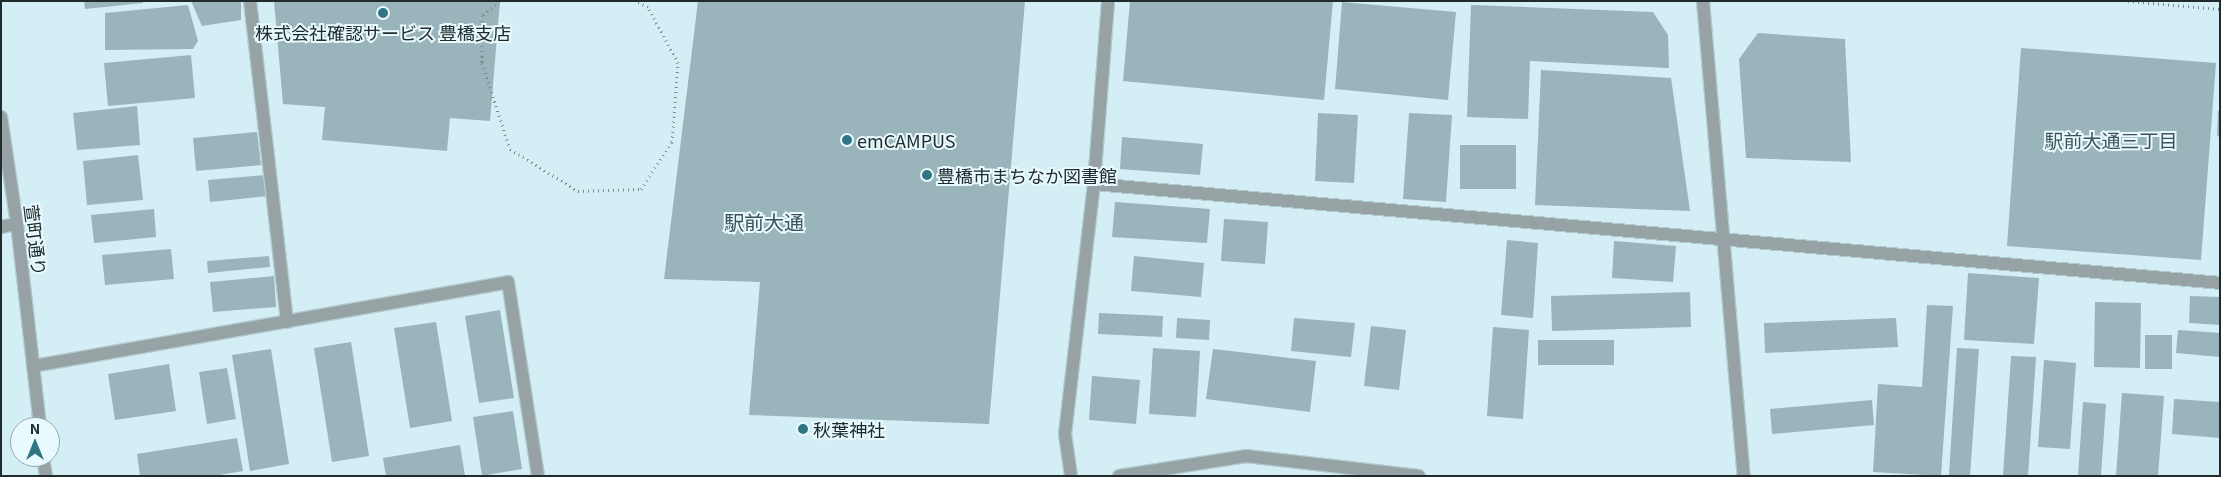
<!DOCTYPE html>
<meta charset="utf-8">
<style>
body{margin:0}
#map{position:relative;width:2221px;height:477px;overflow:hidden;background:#d3eff5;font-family:Georgia,"Noto Sans JP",serif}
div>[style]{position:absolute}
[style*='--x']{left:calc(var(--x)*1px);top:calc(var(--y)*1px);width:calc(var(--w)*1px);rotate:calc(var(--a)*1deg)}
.building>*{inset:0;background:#99b4ba}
.path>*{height:3px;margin-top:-1.5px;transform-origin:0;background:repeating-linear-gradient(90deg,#788c90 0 1px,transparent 0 5px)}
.roads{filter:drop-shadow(1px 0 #b3ccd1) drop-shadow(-1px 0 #b3ccd1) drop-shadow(0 1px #b3ccd1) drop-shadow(0 -1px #b3ccd1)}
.minor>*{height:12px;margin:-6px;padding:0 6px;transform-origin:6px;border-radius:6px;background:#96a2a4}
.dots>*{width:14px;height:14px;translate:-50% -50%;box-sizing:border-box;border:2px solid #e9fafe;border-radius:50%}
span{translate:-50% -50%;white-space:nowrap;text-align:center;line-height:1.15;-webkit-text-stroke:4px #e9fafe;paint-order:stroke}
.poi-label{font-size:18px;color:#202b2d}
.left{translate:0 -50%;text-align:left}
.street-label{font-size:18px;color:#202b2d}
.neighbourhood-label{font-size:19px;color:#3c5459}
.quarter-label{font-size:20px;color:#3c5459}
.frame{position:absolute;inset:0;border:2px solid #202b2d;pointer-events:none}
.north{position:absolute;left:10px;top:417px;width:50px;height:50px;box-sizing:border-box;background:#e9fafe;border:1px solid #99a7aa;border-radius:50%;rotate:0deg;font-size:14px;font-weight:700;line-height:20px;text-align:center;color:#202b2d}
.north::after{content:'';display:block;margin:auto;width:18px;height:22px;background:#307583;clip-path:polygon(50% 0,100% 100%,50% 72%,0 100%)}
</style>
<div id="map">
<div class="building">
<div style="clip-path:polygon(84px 1px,143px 1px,143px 3px,85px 9px)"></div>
<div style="clip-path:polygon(191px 1px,241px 1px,241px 20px,202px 26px)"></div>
<div style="clip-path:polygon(274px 1px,500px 1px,490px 121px,450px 118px,447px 151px,322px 140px,325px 107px,283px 104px)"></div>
<div style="clip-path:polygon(698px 1px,1025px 1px,989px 424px,749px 415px,760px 282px,664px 279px)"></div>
<div style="clip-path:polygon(1130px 1px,1333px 1px,1324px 100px,1123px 81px)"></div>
<div style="clip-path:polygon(1342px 2px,1456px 12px,1448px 100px,1335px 89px)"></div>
<div style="clip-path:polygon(188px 5px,198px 41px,193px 49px,105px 50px,105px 13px)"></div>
<div style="clip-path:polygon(1471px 5px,1653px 12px,1668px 35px,1669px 68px,1530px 61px,1528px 119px,1467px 117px)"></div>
<div style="clip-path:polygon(1758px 33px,1845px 39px,1851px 162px,1746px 158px,1739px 59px)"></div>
<div style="clip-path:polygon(2021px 48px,2216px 63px,2201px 260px,2007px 246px)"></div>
<div style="clip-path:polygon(191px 55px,195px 98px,108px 106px,104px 63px)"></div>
<div style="clip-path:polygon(1541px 70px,1671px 78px,1690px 211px,1535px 205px)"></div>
<div style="clip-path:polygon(137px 106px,140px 145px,77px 150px,73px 113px)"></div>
<div style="clip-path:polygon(2218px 111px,2220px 111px,2220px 137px,2217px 136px)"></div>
<div style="clip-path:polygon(1318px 113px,1358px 115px,1354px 183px,1315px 181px)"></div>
<div style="clip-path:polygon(1409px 113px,1452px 115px,1446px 202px,1403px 199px)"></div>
<div style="clip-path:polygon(257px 132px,261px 165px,196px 171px,193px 138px)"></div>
<div style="clip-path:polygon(1122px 137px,1203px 144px,1200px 175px,1120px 169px)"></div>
<div style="clip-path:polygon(1460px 145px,1516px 145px,1516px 189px,1460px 189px)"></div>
<div style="clip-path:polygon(138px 155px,143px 200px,87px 205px,83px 161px)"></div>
<div style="clip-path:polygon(266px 175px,268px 196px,210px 202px,208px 180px)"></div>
<div style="clip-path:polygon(1115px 202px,1210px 209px,1207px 243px,1112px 237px)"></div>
<div style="clip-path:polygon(154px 209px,156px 237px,94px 243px,91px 215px)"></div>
<div style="clip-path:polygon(1224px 219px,1268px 222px,1265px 264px,1221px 261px)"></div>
<div style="clip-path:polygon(1507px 240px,1538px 243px,1533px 318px,1501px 315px)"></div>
<div style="clip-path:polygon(1614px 241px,1676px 246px,1673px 282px,1612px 278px)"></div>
<div style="clip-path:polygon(171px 249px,174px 279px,105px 285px,102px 255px)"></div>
<div style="clip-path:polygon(269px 256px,270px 267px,208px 273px,207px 261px)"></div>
<div style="clip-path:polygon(1134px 256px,1204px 263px,1201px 297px,1131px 291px)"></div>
<div style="clip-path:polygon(1968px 273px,2039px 278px,2034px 344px,1964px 340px)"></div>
<div style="clip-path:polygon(274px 276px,276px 307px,213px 312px,210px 282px)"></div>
<div style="clip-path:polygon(1690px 292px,1691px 327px,1552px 331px,1551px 296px)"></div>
<div style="clip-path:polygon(2190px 296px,2220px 297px,2220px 325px,2189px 323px)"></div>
<div style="clip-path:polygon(2095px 302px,2141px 303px,2140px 368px,2094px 367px)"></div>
<div style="clip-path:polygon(1927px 305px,1953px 306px,1941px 476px,1873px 472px,1878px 384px,1922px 387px)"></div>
<div style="clip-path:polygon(500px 310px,514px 398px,479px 403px,465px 316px)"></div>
<div style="clip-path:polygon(1099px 313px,1163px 316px,1162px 337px,1098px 334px)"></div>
<div style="clip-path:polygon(1177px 318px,1210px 320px,1209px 340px,1176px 338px)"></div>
<div style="clip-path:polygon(1294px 318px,1355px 323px,1351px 357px,1291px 351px)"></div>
<div style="clip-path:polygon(1896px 318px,1898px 347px,1765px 353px,1764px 323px)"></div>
<div style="clip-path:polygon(436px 322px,452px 421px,410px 428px,394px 328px)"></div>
<div style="clip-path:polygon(1371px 326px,1406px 330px,1399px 390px,1364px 386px)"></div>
<div style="clip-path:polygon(1493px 327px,1529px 330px,1523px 419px,1487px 416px)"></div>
<div style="clip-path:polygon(2178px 330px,2220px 333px,2220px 357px,2176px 353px)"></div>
<div style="clip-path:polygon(2145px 335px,2172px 335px,2172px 369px,2145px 369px)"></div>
<div style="clip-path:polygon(1538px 340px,1614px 340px,1614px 365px,1538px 365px)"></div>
<div style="clip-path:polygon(351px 342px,369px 456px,332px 462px,314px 348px)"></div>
<div style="clip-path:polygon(1153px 348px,1200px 351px,1196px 417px,1149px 414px)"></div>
<div style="clip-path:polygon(1957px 348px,1979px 349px,1970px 476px,1949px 475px)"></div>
<div style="clip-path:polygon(271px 349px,289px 464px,250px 471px,232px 355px)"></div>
<div style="clip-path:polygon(1213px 349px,1316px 361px,1310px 412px,1206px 399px)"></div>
<div style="clip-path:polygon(2011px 356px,2036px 357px,2028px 476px,2003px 476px)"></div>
<div style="clip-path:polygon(2044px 360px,2076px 363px,2070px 449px,2038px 447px)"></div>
<div style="clip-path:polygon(169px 364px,176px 411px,115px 420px,108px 374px)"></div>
<div style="clip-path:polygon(227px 368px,236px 419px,207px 424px,199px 372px)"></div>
<div style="clip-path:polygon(1092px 376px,1140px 380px,1136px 424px,1089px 420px)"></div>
<div style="clip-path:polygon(2122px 393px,2164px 396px,2158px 476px,2116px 476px)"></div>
<div style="clip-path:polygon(2174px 399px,2220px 402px,2220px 438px,2172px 434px)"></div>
<div style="clip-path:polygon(1872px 400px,1874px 425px,1772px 434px,1770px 409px)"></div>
<div style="clip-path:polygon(2083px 402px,2106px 404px,2101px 476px,2078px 476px)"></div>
<div style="clip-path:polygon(513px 411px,522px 469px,482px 476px,473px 417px)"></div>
<div style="clip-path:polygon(237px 438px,243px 471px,214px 476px,140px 476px,137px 454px)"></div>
<div style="clip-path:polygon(460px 445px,465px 476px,386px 476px,383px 458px)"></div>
</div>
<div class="path">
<div style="--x:499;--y:1;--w:23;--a:139"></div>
<div style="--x:482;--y:16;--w:47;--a:90"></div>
<div style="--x:482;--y:63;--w:90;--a:72"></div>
<div style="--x:510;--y:149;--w:80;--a:31.7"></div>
<div style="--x:578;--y:191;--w:63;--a:-1.8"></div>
<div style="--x:641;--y:189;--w:56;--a:-56.6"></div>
<div style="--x:672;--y:142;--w:79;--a:-85.7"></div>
<div style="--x:678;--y:63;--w:64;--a:-118.2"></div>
<div style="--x:648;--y:7;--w:13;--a:-153"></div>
<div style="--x:2128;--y:1;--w:92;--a:5"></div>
</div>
<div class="roads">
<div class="minor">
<div style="--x:250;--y:1;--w:323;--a:83.4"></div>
<div style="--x:1703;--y:1;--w:477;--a:85.1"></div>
<div style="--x:1;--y:117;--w:108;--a:81.5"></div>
<div style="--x:17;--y:224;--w:204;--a:83.5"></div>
<div style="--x:1094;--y:184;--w:1130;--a:5.02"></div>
<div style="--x:1;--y:227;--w:16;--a:-11"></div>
<div style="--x:33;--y:366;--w:482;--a:-10"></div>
<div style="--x:508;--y:282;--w:196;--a:81.2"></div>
<div style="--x:43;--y:457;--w:19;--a:81"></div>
<div style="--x:1071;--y:476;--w:42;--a:-98.1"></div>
<div style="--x:1065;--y:434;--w:252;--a:-83.4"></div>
<div style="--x:1094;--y:184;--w:184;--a:-85.6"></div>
<div style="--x:1119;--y:476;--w:129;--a:-8.9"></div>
<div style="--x:1246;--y:456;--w:174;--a:6.6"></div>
</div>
</div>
<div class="dots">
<div style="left:383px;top:13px;background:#307583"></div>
<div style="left:847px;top:140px;background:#307583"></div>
<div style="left:927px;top:175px;background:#307583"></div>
<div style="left:803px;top:429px;background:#307583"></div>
</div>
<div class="poi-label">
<span style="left:383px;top:32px">株式会社確認サービス 豊橋支店</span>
<span class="left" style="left:857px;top:140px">emCAMPUS</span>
<span class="left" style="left:937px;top:175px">豊橋市まちなか図書館</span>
<span class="left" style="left:813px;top:429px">秋葉神社</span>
</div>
<div class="street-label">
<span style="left:36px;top:240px;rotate:83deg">萱町通り</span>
</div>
<div class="neighbourhood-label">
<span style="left:2111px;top:140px">駅前大通三丁目</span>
</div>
<div class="quarter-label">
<span style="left:764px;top:221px">駅前大通</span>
</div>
<div class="frame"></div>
<div class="north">N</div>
</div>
